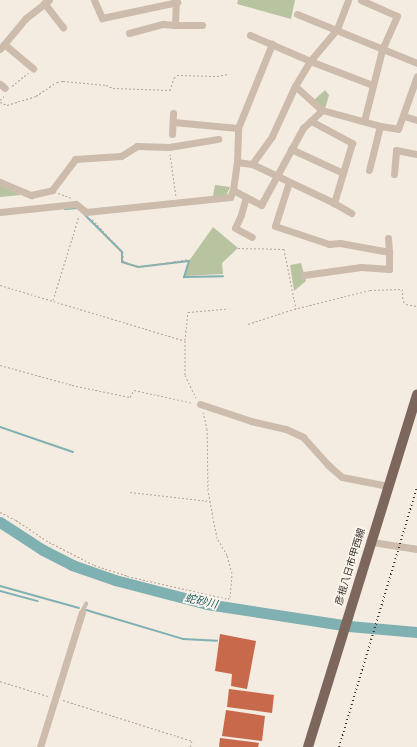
<!DOCTYPE html>
<meta charset="utf-8">
<style>
body{margin:0}
#map{position:relative;width:417px;height:747px;overflow:hidden;background:#f4ebe1;font-family:"Nunito Sans","Noto Sans JP",sans-serif}
div>[style]{position:absolute}
[style*='--x']{left:calc(var(--x)*1px);top:calc(var(--y)*1px);width:calc(var(--w)*1px);rotate:calc(var(--a)*1deg)}
.green>*{inset:0;background:#b8c4a0}
.stream>*{height:2px;margin:-1px;padding:0 1px;transform-origin:1px;border-radius:1px;background:#7fb0b2}
.river>*{height:11px;margin:-5.5px;padding:0 5.5px;transform-origin:5.5px;border-radius:5.5px;background:#7fb0b2}
.building>*{inset:0;background:#c8694b}
.path>*{height:1px;margin-top:-0.5px;transform-origin:0;background:repeating-linear-gradient(90deg,#b9a596 0 2px,transparent 0 4px)}
.lane>*{height:3.5px;margin:-1.75px;padding:0 1.75px;transform-origin:1.75px;border-radius:1.75px;background:#cdbbac}
.street>*{height:7px;margin:-3.5px;padding:0 3.5px;transform-origin:3.5px;border-radius:3.5px;background:#cdbbac}
.primary>*{height:10px;margin:-5px;padding:0 5px;transform-origin:5px;border-radius:5px;background:#7d675c}
.rail>*{height:2px;margin-top:-1px;transform-origin:0;background:repeating-linear-gradient(90deg,#3b302b 0 1px,transparent 0 4px)}
span{translate:-50% -50%;white-space:nowrap;text-align:center;line-height:1.15;-webkit-text-stroke:3.5px #fbf5ee;paint-order:stroke}
.street-label{font-size:10px;color:#3b302b}
.water-label{font-size:11px;color:#1f5a5e;font-style:italic}
</style>
<div id="map">
<div class="green">
<div style="clip-path:polygon(238px 0,295px 0,291px 19px,237px 4px)"></div>
<div style="clip-path:polygon(325px 90px,329px 95px,325px 109px,313px 101px)"></div>
<div style="clip-path:polygon(0 185px,21px 195px,0 197px)"></div>
<div style="clip-path:polygon(215px 185px,230px 187px,226px 196px,213px 196px)"></div>
<div style="clip-path:polygon(213px 227px,238px 248px,222px 263px,223px 274px,184px 276px,189px 261px)"></div>
<div style="clip-path:polygon(301px 263px,306px 281px,294px 291px,290px 265px)"></div>
</div>
<div class="stream">
<div style="--x:65;--y:209;--w:12;--a:-5"></div>
<div style="--x:85;--y:215;--w:52;--a:45"></div>
<div style="--x:122;--y:252;--w:10;--a:90"></div>
<div style="--x:122;--y:262;--w:17;--a:17"></div>
<div style="--x:138;--y:267;--w:51;--a:-6.7"></div>
<div style="--x:189;--y:261;--w:17;--a:107"></div>
<div style="--x:184;--y:277;--w:39;--a:-1"></div>
<div style="--x:0;--y:427;--w:77;--a:18.9"></div>
<div style="--x:0;--y:586;--w:82;--a:15.6"></div>
<div style="--x:0;--y:591;--w:39;--a:15"></div>
<div style="--x:86;--y:610;--w:101;--a:16.6"></div>
<div style="--x:183;--y:639;--w:34;--a:3"></div>
</div>
<div class="river">
<div style="--x:0;--y:522;--w:51;--a:33.1"></div>
<div style="--x:43;--y:550;--w:33;--a:27"></div>
<div style="--x:72;--y:565;--w:46;--a:19.2"></div>
<div style="--x:115;--y:580;--w:95;--a:14.6"></div>
<div style="--x:207;--y:604;--w:144;--a:8.8"></div>
<div style="--x:349;--y:626;--w:68;--a:5"></div>
</div>
<div class="building">
<div style="clip-path:polygon(220px 634px,256px 641px,247px 689px,231px 686px,232px 674px,215px 671px)"></div>
<div style="clip-path:polygon(229px 689px,274px 695px,272px 713px,227px 707px)"></div>
<div style="clip-path:polygon(226px 710px,265px 716px,262px 741px,222px 736px)"></div>
<div style="clip-path:polygon(220px 738px,259px 743px,258px 747px,219px 747px)"></div>
</div>
<div class="path">
<div style="--x:12;--y:86;--w:21;--a:-39"></div>
<div style="--x:0;--y:100;--w:7;--a:-45"></div>
<div style="--x:0;--y:102;--w:8;--a:23"></div>
<div style="--x:7;--y:105;--w:30;--a:-17"></div>
<div style="--x:36;--y:96;--w:25;--a:-34"></div>
<div style="--x:57;--y:82;--w:6;--a:-9"></div>
<div style="--x:63;--y:81;--w:43;--a:5.3"></div>
<div style="--x:106;--y:85;--w:8;--a:23"></div>
<div style="--x:113;--y:88;--w:57;--a:2"></div>
<div style="--x:170;--y:90;--w:13;--a:-72"></div>
<div style="--x:174;--y:78;--w:4;--a:-45"></div>
<div style="--x:177;--y:75;--w:40;--a:1.4"></div>
<div style="--x:217;--y:76;--w:11;--a:-10"></div>
<div style="--x:170;--y:154;--w:42;--a:81.9"></div>
<div style="--x:58;--y:193;--w:15;--a:20"></div>
<div style="--x:92;--y:219;--w:45;--a:46.8"></div>
<div style="--x:123;--y:252;--w:9;--a:90"></div>
<div style="--x:123;--y:261;--w:16;--a:22"></div>
<div style="--x:138;--y:267;--w:52;--a:-8.9"></div>
<div style="--x:238;--y:248;--w:46;--a:1.2"></div>
<div style="--x:284;--y:249;--w:61;--a:78.7"></div>
<div style="--x:0;--y:285;--w:193;--a:16.8"></div>
<div style="--x:185;--y:341;--w:34;--a:90"></div>
<div style="--x:185;--y:375;--w:25;--a:64"></div>
<div style="--x:53;--y:300;--w:88;--a:-72.8"></div>
<div style="--x:248;--y:324;--w:48;--a:-18.1"></div>
<div style="--x:294;--y:309;--w:78;--a:-14"></div>
<div style="--x:370;--y:290;--w:32;--a:-2"></div>
<div style="--x:402;--y:289;--w:12;--a:85"></div>
<div style="--x:403;--y:301;--w:4;--a:45"></div>
<div style="--x:406;--y:304;--w:11;--a:10"></div>
<div style="--x:185;--y:340;--w:28;--a:-84"></div>
<div style="--x:188;--y:312;--w:38;--a:-5"></div>
<div style="--x:0;--y:365;--w:75;--a:15.5"></div>
<div style="--x:72;--y:385;--w:59;--a:11.7"></div>
<div style="--x:130;--y:397;--w:8;--a:-60"></div>
<div style="--x:134;--y:390;--w:60;--a:12.4"></div>
<div style="--x:130;--y:492;--w:80;--a:6.5"></div>
<div style="--x:0;--y:512;--w:18;--a:27"></div>
<div style="--x:16;--y:520;--w:40;--a:34"></div>
<div style="--x:49;--y:542;--w:51;--a:27.1"></div>
<div style="--x:94;--y:565;--w:35;--a:18"></div>
<div style="--x:127;--y:576;--w:104;--a:12.8"></div>
<div style="--x:228;--y:599;--w:3;--a:-45"></div>
<div style="--x:230;--y:597;--w:24;--a:-85"></div>
<div style="--x:232;--y:573;--w:19;--a:-106"></div>
<div style="--x:227;--y:555;--w:20;--a:-120"></div>
<div style="--x:217;--y:538;--w:20;--a:-101"></div>
<div style="--x:213;--y:518;--w:28;--a:-100"></div>
<div style="--x:208;--y:490;--w:61;--a:-90.9"></div>
<div style="--x:207;--y:429;--w:17;--a:-103"></div>
<div style="--x:0;--y:681;--w:50;--a:17.4"></div>
<div style="--x:63;--y:700;--w:135;--a:17.6"></div>
<div style="--x:192;--y:741;--w:6;--a:108"></div>
</div>
<div class="lane">
<div style="--x:82;--y:612;--w:9;--a:-63"></div>
</div>
<div class="street">
<div style="--x:94;--y:0;--w:20;--a:66"></div>
<div style="--x:102;--y:18;--w:77;--a:-12"></div>
<div style="--x:361;--y:0;--w:39;--a:24"></div>
<div style="--x:397;--y:16;--w:37;--a:114"></div>
<div style="--x:382;--y:50;--w:73;--a:104.2"></div>
<div style="--x:44;--y:3;--w:31;--a:52"></div>
<div style="--x:297;--y:14;--w:130;--a:22.2"></div>
<div style="--x:175;--y:25;--w:27;--a:0"></div>
<div style="--x:129;--y:33;--w:35;--a:-15"></div>
<div style="--x:163;--y:24;--w:12;--a:5"></div>
<div style="--x:175;--y:25;--w:25;--a:-88"></div>
<div style="--x:250;--y:35;--w:65;--a:23.4"></div>
<div style="--x:310;--y:61;--w:67;--a:20.9"></div>
<div style="--x:4;--y:44;--w:38;--a:40"></div>
<div style="--x:0;--y:49;--w:40;--a:-50"></div>
<div style="--x:26;--y:18;--w:29;--a:-38"></div>
<div style="--x:0;--y:84;--w:6;--a:39"></div>
<div style="--x:295;--y:86;--w:36;--a:42"></div>
<div style="--x:322;--y:110;--w:60;--a:15.4"></div>
<div style="--x:380;--y:126;--w:18;--a:9"></div>
<div style="--x:398;--y:129;--w:56;--a:-70.3"></div>
<div style="--x:404;--y:116;--w:14;--a:17"></div>
<div style="--x:311;--y:121;--w:47;--a:28.2"></div>
<div style="--x:352;--y:143;--w:63;--a:106.7"></div>
<div style="--x:173;--y:122;--w:65;--a:5.3"></div>
<div style="--x:172;--y:134;--w:21;--a:-87"></div>
<div style="--x:291;--y:149;--w:57;--a:24.8"></div>
<div style="--x:237;--y:162;--w:15;--a:8"></div>
<div style="--x:252;--y:164;--w:91;--a:25.4"></div>
<div style="--x:334;--y:203;--w:20;--a:30"></div>
<div style="--x:252;--y:164;--w:34;--a:-54"></div>
<div style="--x:272;--y:136;--w:55;--a:-65.3"></div>
<div style="--x:295;--y:86;--w:29;--a:-59"></div>
<div style="--x:310;--y:61;--w:42;--a:-49.8"></div>
<div style="--x:337;--y:29;--w:31;--a:-69"></div>
<div style="--x:369;--y:170;--w:45;--a:-76"></div>
<div style="--x:394;--y:174;--w:24;--a:-85"></div>
<div style="--x:396;--y:150;--w:21;--a:11"></div>
<div style="--x:0;--y:182;--w:34;--a:23"></div>
<div style="--x:31;--y:195;--w:22;--a:-13"></div>
<div style="--x:52;--y:190;--w:39;--a:-53"></div>
<div style="--x:75;--y:159;--w:46;--a:-3.7"></div>
<div style="--x:121;--y:156;--w:19;--a:-32"></div>
<div style="--x:137;--y:146;--w:32;--a:2"></div>
<div style="--x:169;--y:147;--w:50;--a:-9.3"></div>
<div style="--x:289;--y:182;--w:46;--a:107.7"></div>
<div style="--x:275;--y:226;--w:57;--a:18.4"></div>
<div style="--x:329;--y:244;--w:11;--a:-5"></div>
<div style="--x:340;--y:243;--w:50;--a:10.4"></div>
<div style="--x:389;--y:252;--w:17;--a:90"></div>
<div style="--x:389;--y:269;--w:28;--a:-176"></div>
<div style="--x:361;--y:267;--w:58;--a:172"></div>
<div style="--x:233;--y:190;--w:32;--a:28"></div>
<div style="--x:261;--y:205;--w:88;--a:-61.4"></div>
<div style="--x:303;--y:128;--w:26;--a:-43"></div>
<div style="--x:246;--y:197;--w:19;--a:106"></div>
<div style="--x:241;--y:215;--w:14;--a:115"></div>
<div style="--x:235;--y:228;--w:19;--a:28"></div>
<div style="--x:0;--y:212;--w:76;--a:-6"></div>
<div style="--x:76;--y:204;--w:13;--a:39"></div>
<div style="--x:86;--y:212;--w:145;--a:-5.9"></div>
<div style="--x:230;--y:197;--w:8;--a:-67"></div>
<div style="--x:233;--y:190;--w:28;--a:-82"></div>
<div style="--x:237;--y:162;--w:34;--a:-88"></div>
<div style="--x:238;--y:128;--w:91;--a:-68"></div>
<div style="--x:388;--y:238;--w:14;--a:86"></div>
<div style="--x:200;--y:404;--w:54;--a:18.4"></div>
<div style="--x:251;--y:421;--w:36;--a:13"></div>
<div style="--x:286;--y:429;--w:19;--a:25"></div>
<div style="--x:303;--y:437;--w:38;--a:48"></div>
<div style="--x:328;--y:465;--w:18;--a:41"></div>
<div style="--x:342;--y:477;--w:47;--a:11.1"></div>
<div style="--x:372;--y:542;--w:46;--a:8.8"></div>
<div style="--x:40;--y:747;--w:141;--a:-72.7"></div>
</div>
<div class="primary">
<div style="--x:308;--y:747;--w:369;--a:-72.8"></div>
</div>
<div class="rail">
<div style="--x:339;--y:747;--w:271;--a:-73.3"></div>
</div>
<div class="street-label">
<span style="left:351px;top:567px;rotate:-73deg">彦根八日市甲西線</span>
</div>
<div class="water-label">
<span style="left:201px;top:602px;rotate:13deg">蛇砂川</span>
</div>
</div>
